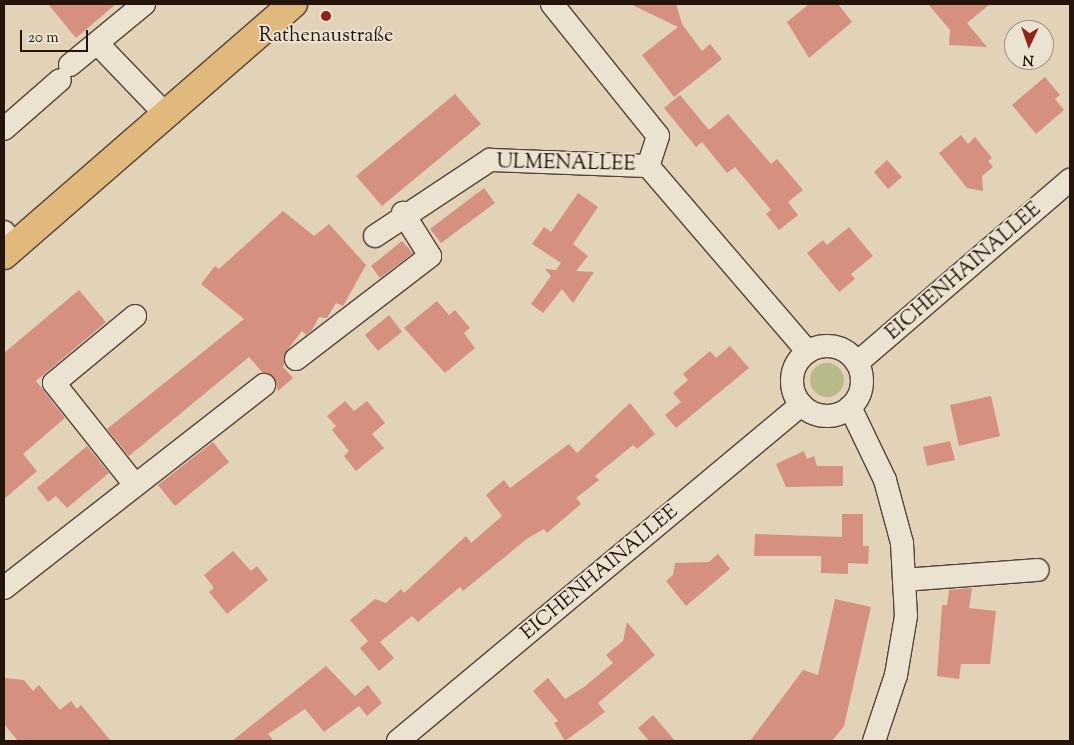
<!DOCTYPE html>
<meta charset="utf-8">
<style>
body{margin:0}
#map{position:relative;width:1074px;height:745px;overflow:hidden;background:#e2d2b8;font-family:"Sorts Mill Goudy",serif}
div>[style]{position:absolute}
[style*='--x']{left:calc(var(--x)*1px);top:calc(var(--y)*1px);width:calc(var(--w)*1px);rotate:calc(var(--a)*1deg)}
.green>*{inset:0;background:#b9ba8a}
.round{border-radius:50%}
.building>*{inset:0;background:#d69080}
.roads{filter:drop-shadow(1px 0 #544436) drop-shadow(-1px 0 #544436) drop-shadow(0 1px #544436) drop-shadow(0 -1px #544436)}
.minor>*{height:22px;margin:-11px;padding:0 11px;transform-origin:11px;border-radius:11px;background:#ece2d1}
.minor>.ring{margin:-11px;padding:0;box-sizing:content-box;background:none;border:22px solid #ece2d1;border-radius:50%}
.major>*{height:28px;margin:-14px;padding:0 14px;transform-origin:14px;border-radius:14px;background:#e1b97c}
.dots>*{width:14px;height:14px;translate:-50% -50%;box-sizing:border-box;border:2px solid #ece2d1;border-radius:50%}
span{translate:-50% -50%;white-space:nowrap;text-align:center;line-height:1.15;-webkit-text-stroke:4px #ece2d1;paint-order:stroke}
.poi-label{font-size:20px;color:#24140b}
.street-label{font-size:20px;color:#24140b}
.frame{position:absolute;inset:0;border:5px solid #24140b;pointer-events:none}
.north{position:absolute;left:1004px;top:20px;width:50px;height:50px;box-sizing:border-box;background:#ece2d1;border:1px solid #9c9082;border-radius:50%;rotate:183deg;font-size:14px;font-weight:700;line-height:20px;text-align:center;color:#24140b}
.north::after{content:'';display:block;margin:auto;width:18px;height:22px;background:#8f2418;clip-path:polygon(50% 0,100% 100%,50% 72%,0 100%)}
.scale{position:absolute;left:20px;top:30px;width:68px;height:22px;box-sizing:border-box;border:2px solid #24140b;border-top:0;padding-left:6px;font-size:15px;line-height:18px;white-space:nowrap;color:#24140b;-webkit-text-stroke:4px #ece2d1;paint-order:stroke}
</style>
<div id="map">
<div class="green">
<div class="round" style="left:810px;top:363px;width:34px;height:34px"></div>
</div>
<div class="building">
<div style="clip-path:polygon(48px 4px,116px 4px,76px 38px)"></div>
<div style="clip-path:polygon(630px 4px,676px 4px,682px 24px,702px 51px,710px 44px,722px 59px,674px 97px,642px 55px,678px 27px)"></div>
<div style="clip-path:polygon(809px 4px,838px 4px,852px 22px,809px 58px,787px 22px)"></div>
<div style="clip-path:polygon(928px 4px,990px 4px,967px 23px,987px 47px,949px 45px,950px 30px)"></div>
<div style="clip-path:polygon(1045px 77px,1060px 95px,1055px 99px,1064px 110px,1036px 134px,1012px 105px)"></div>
<div style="clip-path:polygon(455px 94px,481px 124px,382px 206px,356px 176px)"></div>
<div style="clip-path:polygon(680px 95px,709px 130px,728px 114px,771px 164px,777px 159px,803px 190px,788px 202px,798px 215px,779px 230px,766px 214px,771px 210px,735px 167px,727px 173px,702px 142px,696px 147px,664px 108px)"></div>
<div style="clip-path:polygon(961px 135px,968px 144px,975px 137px,992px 158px,988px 161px,993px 167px,982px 176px,983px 191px,967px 188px,939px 153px)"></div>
<div style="clip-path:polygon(887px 160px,902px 177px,888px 189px,874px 172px)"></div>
<div style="clip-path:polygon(484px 188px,495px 203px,441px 243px,430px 229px)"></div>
<div style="clip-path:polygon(578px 193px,598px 207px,573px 244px,588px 256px,576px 271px,594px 272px,573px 303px,562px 289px,543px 313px,531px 304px,551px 276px,545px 269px,556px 270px,561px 263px,532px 244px,544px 227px,551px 232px)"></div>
<div style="clip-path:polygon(283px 211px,314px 236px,329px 224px,366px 265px,343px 306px,336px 303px,327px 318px,319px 317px,312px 330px,306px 335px,302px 331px,288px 349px,283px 367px,293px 378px,278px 391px,274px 377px,262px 372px,249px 357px,129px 456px,107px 429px,244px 319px,201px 284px,215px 266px,219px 269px)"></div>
<div style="clip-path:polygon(849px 227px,873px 256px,851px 274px,855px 279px,839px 292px,807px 253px,823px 240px,827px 245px)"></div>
<div style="clip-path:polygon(402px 241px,413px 253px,380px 278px,371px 266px)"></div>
<div style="clip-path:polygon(79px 290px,106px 322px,36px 381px,65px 418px,23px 454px,37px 471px,4px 499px,4px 353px)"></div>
<div style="clip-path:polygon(437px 301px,449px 315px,455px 310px,470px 328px,464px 333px,475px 348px,445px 373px,404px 328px)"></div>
<div style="clip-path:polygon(389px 315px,402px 332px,378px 351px,365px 335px)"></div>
<div style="clip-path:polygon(730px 346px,749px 368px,676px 428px,665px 415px,681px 402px,673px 393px,688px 380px,683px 374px,710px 351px,716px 358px)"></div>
<div style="clip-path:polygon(991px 396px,1000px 436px,959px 446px,950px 405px)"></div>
<div style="clip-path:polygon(345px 401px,354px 411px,367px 401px,385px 423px,372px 434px,384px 448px,356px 471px,344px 456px,349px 451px,332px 430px,336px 426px,327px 416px)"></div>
<div style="clip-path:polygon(630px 403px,655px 434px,637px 449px,633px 445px,595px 476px,599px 480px,576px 498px,581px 504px,547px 533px,544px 529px,528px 538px,463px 591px,460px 587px,418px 622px,412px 616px,380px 642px,394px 658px,379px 671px,360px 648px,368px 641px,350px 620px,375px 599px,386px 603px,401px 589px,404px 593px,466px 536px,471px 543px,502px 516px,486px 495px,504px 480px,510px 488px,569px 444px,577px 453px)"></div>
<div style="clip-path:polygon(950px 441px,955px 460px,927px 466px,923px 447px)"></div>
<div style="clip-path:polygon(213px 442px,229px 462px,175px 506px,158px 485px)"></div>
<div style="clip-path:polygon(87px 446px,109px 473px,67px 508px,56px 496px,48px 502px,37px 488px)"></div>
<div style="clip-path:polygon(804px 451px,807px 459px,814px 456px,817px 466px,843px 466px,843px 486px,786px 487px,776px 464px)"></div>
<div style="clip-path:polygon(842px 514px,863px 514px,863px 546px,869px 546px,868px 564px,848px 563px,848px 574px,821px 573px,821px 556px,754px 556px,755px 534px,842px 537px)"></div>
<div style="clip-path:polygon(233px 551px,251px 571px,257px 566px,268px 580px,227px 614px,209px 592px,214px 588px,204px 575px)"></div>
<div style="clip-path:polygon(718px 554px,730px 569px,686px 606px,666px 581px,673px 575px,675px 563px,709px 562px)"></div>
<div style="clip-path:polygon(972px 588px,969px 608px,996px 611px,990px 664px,961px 664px,959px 679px,937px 676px,942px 605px,947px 605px,949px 590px)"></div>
<div style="clip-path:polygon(835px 599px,871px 607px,844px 726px,832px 741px,750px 741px,803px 670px,818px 675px)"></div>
<div style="clip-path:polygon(627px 622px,655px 655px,598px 703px,605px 712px,565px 741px,554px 723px,558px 721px,533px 691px,548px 678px,565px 699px,584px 687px,613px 663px,606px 655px,623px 641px)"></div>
<div style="clip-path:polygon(326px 666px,355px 696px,368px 685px,382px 703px,367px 716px,359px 706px,324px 732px,305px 709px,268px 734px,274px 741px,232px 741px)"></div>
<div style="clip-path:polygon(4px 678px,24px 680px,33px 691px,39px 685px,60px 710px,71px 701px,77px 709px,81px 705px,111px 741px,18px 741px,4px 724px)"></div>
<div style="clip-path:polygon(653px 715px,675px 741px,649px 741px,638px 728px)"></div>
</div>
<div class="roads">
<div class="minor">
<div style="--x:552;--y:4;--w:169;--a:51.2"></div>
<div style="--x:658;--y:136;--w:32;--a:108"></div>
<div style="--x:97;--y:43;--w:98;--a:46.2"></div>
<div style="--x:70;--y:65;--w:96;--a:-39.5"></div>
<div style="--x:4;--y:129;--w:74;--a:-41.2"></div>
<div style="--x:4;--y:232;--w:18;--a:63"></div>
<div style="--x:375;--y:236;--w:138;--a:-33.5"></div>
<div style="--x:490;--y:160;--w:158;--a:2.2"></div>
<div style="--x:648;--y:166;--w:245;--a:49.3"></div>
<div style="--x:135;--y:316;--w:105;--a:140.4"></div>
<div style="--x:54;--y:383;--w:130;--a:51.5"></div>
<div class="ring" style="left:792px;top:346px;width:48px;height:48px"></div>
<div style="--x:296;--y:359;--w:169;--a:-37.5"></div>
<div style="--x:430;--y:256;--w:51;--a:-122.1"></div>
<div style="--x:857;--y:363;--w:281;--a:-40.7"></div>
<div style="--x:850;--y:407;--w:81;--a:64.4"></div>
<div style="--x:885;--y:480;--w:65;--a:74.9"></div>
<div style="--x:902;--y:543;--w:73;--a:86.9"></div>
<div style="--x:906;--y:616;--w:60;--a:99.6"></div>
<div style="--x:896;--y:675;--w:70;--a:108.4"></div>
<div style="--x:904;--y:580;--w:134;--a:-4.3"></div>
<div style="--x:4;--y:588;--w:330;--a:-38"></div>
<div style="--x:398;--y:741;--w:525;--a:-39.82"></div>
</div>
<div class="major">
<div style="--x:4;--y:255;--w:383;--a:-41"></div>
</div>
</div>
<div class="dots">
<div style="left:326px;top:16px;background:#8f2418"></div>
</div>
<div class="poi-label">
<span style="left:326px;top:36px">Rathenaustraße</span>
</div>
<div class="street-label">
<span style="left:566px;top:164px;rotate:1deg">ULMENALLEE</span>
<span style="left:964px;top:272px;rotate:-41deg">EICHENHAINALLEE</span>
<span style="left:600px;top:573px;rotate:-40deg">EICHENHAINALLEE</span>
</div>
<div class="frame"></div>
<div class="north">N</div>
<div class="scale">20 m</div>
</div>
